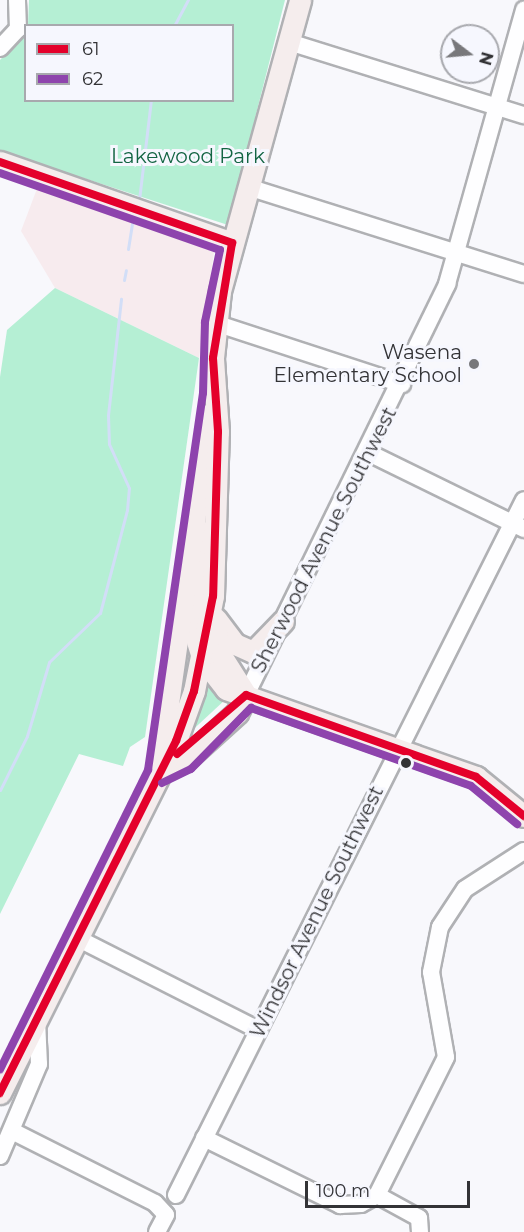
<!DOCTYPE html>
<style>
body{margin:0}
#map{position:relative;width:524px;height:1232px;overflow:hidden;background:#f8f8fc;font-family:Montserrat,sans-serif}
div>[style]{position:absolute}
[style*='--x']{left:calc(var(--x)*1px);top:calc(var(--y)*1px);width:calc(var(--w)*1px);rotate:calc(var(--a)*1deg)}
.commercial>*{inset:0;background:#f7ebee}
.green>*{inset:0;background:#b5efd4}
.stream>*{height:3px;margin:-1.5px;padding:0 1.5px;transform-origin:1.5px;border-radius:1.5px;background:#d2def7}
.roads{filter:drop-shadow(2px 0 #b0b1b4) drop-shadow(-2px 0 #b0b1b4) drop-shadow(0 2px #b0b1b4) drop-shadow(0 -2px #b0b1b4)}
.minor>*{height:16px;margin:-8px;padding:0 8px;transform-origin:8px;border-radius:8px;background:#fefeff}
.major>*{height:21px;margin:-10.5px;padding:0 10.5px;transform-origin:10.5px;border-radius:10.5px;background:#f5eded}
.bus-1>*{height:8px;margin:-4px;padding:0 4px;transform-origin:4px;border-radius:4px;background:#e4002b}
.bus-2>*{height:8px;margin:-4px;padding:0 4px;transform-origin:4px;border-radius:4px;background:#8e44ad}
.dots>*{width:16px;height:16px;translate:-50% -50%;box-sizing:border-box;border:3px solid #f6f7fe;border-radius:50%}
span{translate:-50% -50%;white-space:nowrap;text-align:center;line-height:1.15;-webkit-text-stroke:6px #f6f7fe;paint-order:stroke}
.park-label{font-size:20px;color:#136543}
.poi-label{font-size:20px;color:#333336}
.right{translate:-100% -50%;text-align:right}
.street-label{font-size:20px;color:#333336}
.legend{position:absolute;left:24px;top:24px;width:210px;height:78px;box-sizing:border-box;background:#f6f7fe;border:2px solid #a8a9ae;margin:0;padding:8px 10px;list-style:none;font-size:18px;color:#333336}
.legend li{display:flex;align-items:center;gap:12px;height:30px}
.legend b{width:30px;border:2px solid #a8a9ae}
.north{position:absolute;left:440px;top:24px;width:60px;height:60px;box-sizing:border-box;background:#f6f7fe;border:2px solid #a8a9ae;border-radius:50%;rotate:106deg;font-size:16px;font-weight:700;line-height:24px;text-align:center;color:#333336}
.north::after{content:'';display:block;margin:auto;width:21px;height:27px;background:#78787b;clip-path:polygon(50% 0,100% 100%,50% 72%,0 100%)}
.scale{position:absolute;left:305px;top:1181px;width:165px;height:27px;box-sizing:border-box;border:3px solid #333336;border-top:0;padding-left:8px;font-size:18px;line-height:21px;white-space:nowrap;color:#333336;-webkit-text-stroke:4px #f6f7fe;paint-order:stroke}
</style>
<div id="map">
<div class="commercial">
<div style="clip-path:polygon(38px 186px,214px 252px,199px 358px,55px 288px,21px 231px)"></div>
</div>
<div class="green">
<div style="clip-path:polygon(29px 0,285px 0,228px 225px,0 151px,0 60px,25px 33px,26px 100px,232px 100px,232px 26px,28px 25px)"></div>
<div style="clip-path:polygon(55px 288px,199px 358px,145px 737px,130px 747px,123px 766px,79px 754px,0 914px,0 377px,7px 330px)"></div>
<div style="clip-path:polygon(202px 677px,226px 699px,185px 737px)"></div>
</div>
<div class="stream">
<div style="--x:174;--y:26;--w:30;--a:-62"></div>
<div style="--x:139;--y:200;--w:101;--a:-83.2"></div>
<div style="--x:128;--y:249;--w:26;--a:-81"></div>
<div style="--x:124;--y:280;--w:10;--a:-79"></div>
<div style="--x:0;--y:790;--w:60;--a:-63.4"></div>
<div style="--x:27;--y:736;--w:77;--a:-73.4"></div>
<div style="--x:49;--y:662;--w:71;--a:-43.9"></div>
<div style="--x:100;--y:613;--w:106;--a:-75.3"></div>
<div style="--x:127;--y:510;--w:22;--a:-85"></div>
<div style="--x:129;--y:488;--w:48;--a:-114.4"></div>
<div style="--x:109;--y:444;--w:29;--a:-92"></div>
<div style="--x:108;--y:415;--w:117;--a:-83.6"></div>
</div>
<div class="roads">
<div class="minor">
<div style="--x:289;--y:42;--w:246;--a:17.3"></div>
<div style="--x:0;--y:48;--w:26;--a:-47"></div>
<div style="--x:18;--y:29;--w:29;--a:-92"></div>
<div style="--x:248;--y:187;--w:289;--a:17.5"></div>
<div style="--x:215;--y:323;--w:197;--a:18.1"></div>
<div style="--x:367;--y:452;--w:175;--a:26.1"></div>
<div style="--x:246;--y:695;--w:458;--a:-63.9"></div>
<div style="--x:447;--y:284;--w:285;--a:-74.3"></div>
<div style="--x:77;--y:938;--w:203;--a:26.9"></div>
<div style="--x:12;--y:1131;--w:160;--a:26.7"></div>
<div style="--x:155;--y:1203;--w:16;--a:47"></div>
<div style="--x:166;--y:1215;--w:19;--a:118"></div>
<div style="--x:204;--y:1138;--w:152;--a:26.2"></div>
<div style="--x:340;--y:1205;--w:21;--a:-3"></div>
<div style="--x:361;--y:1204;--w:18;--a:-29"></div>
<div style="--x:377;--y:1195;--w:154;--a:-63.4"></div>
<div style="--x:446;--y:1057;--w:86;--a:-100"></div>
<div style="--x:431;--y:972;--w:46;--a:-78.7"></div>
<div style="--x:440;--y:927;--w:45;--a:-56.7"></div>
<div style="--x:465;--y:889;--w:70;--a:-32.8"></div>
<div style="--x:0;--y:1156;--w:100;--a:-67"></div>
<div style="--x:39;--y:1064;--w:44;--a:-92.6"></div>
<div style="--x:176;--y:1195;--w:777;--a:-63.4"></div>
<div style="--x:377;--y:1195;--w:48;--a:28.7"></div>
<div style="--x:419;--y:1218;--w:14;--a:86"></div>
</div>
<div class="major">
<div style="--x:0;--y:162;--w:246;--a:19.2"></div>
<div style="--x:202;--y:532;--w:96;--a:95.4"></div>
<div style="--x:193;--y:628;--w:31;--a:73"></div>
<div style="--x:202;--y:658;--w:39;--a:52"></div>
<div style="--x:226;--y:689;--w:265;--a:19.4"></div>
<div style="--x:476;--y:777;--w:62;--a:39.1"></div>
<div style="--x:216;--y:619;--w:31;--a:53"></div>
<div style="--x:235;--y:644;--w:20;--a:24"></div>
<div style="--x:253;--y:652;--w:43;--a:-45.9"></div>
<div style="--x:214;--y:620;--w:35;--a:80"></div>
<div style="--x:220;--y:654;--w:49;--a:57.6"></div>
<div style="--x:159;--y:767;--w:356;--a:-81.9"></div>
<div style="--x:158;--y:773;--w:29;--a:-25"></div>
<div style="--x:184;--y:761;--w:72;--a:-42.2"></div>
<div style="--x:237;--y:713;--w:20;--a:-63"></div>
<div style="--x:0;--y:1093;--w:394;--a:-63.4"></div>
<div style="--x:176;--y:741;--w:53;--a:-70.2"></div>
<div style="--x:194;--y:691;--w:97;--a:-78.7"></div>
<div style="--x:213;--y:596;--w:164;--a:-88.3"></div>
<div style="--x:218;--y:432;--w:74;--a:-93.9"></div>
<div style="--x:213;--y:358;--w:67;--a:-84"></div>
<div style="--x:220;--y:291;--w:302;--a:-74.6"></div>
</div>
</div>
<div class="bus-1">
<div style="--x:0;--y:162;--w:246;--a:19.2"></div>
<div style="--x:232;--y:243;--w:117;--a:99.4"></div>
<div style="--x:213;--y:358;--w:74;--a:86.1"></div>
<div style="--x:218;--y:432;--w:164;--a:91.7"></div>
<div style="--x:213;--y:596;--w:97;--a:101.3"></div>
<div style="--x:194;--y:691;--w:53;--a:109.8"></div>
<div style="--x:176;--y:741;--w:394;--a:116.6"></div>
<div style="--x:177;--y:754;--w:91;--a:-40.5"></div>
<div style="--x:246;--y:695;--w:244;--a:19.6"></div>
<div style="--x:476;--y:777;--w:62;--a:39.1"></div>
</div>
<div class="bus-2">
<div style="--x:0;--y:173;--w:233;--a:19.3"></div>
<div style="--x:220;--y:250;--w:74;--a:101.8"></div>
<div style="--x:205;--y:322;--w:71;--a:91.6"></div>
<div style="--x:203;--y:393;--w:381;--a:98.3"></div>
<div style="--x:148;--y:770;--w:334;--a:116.3"></div>
<div style="--x:162;--y:783;--w:32;--a:-26"></div>
<div style="--x:191;--y:769;--w:86;--a:-45.5"></div>
<div style="--x:251;--y:708;--w:233;--a:19.5"></div>
<div style="--x:471;--y:786;--w:60;--a:39.6"></div>
</div>
<div class="dots">
<div style="left:474px;top:364px;background:#78787b"></div>
<div style="left:406px;top:763px;background:#333336"></div>
</div>
<div class="park-label">
<span style="left:188px;top:156px">Lakewood Park</span>
</div>
<div class="poi-label">
<span class="right" style="left:462px;top:364px">Wasena<br>Elementary School</span>
</div>
<div class="street-label">
<span style="left:324px;top:540px;rotate:-63deg">Sherwood Avenue Southwest</span>
<span style="left:317px;top:912px;rotate:-64deg">Windsor Avenue Southwest</span>
</div>
<ul class="legend">
<li><b style="height:8px;background:#e4002b"></b>61</li>
<li><b style="height:8px;background:#8e44ad"></b>62</li>
</ul>
<div class="north">N</div>
<div class="scale">100 m</div>
</div>
